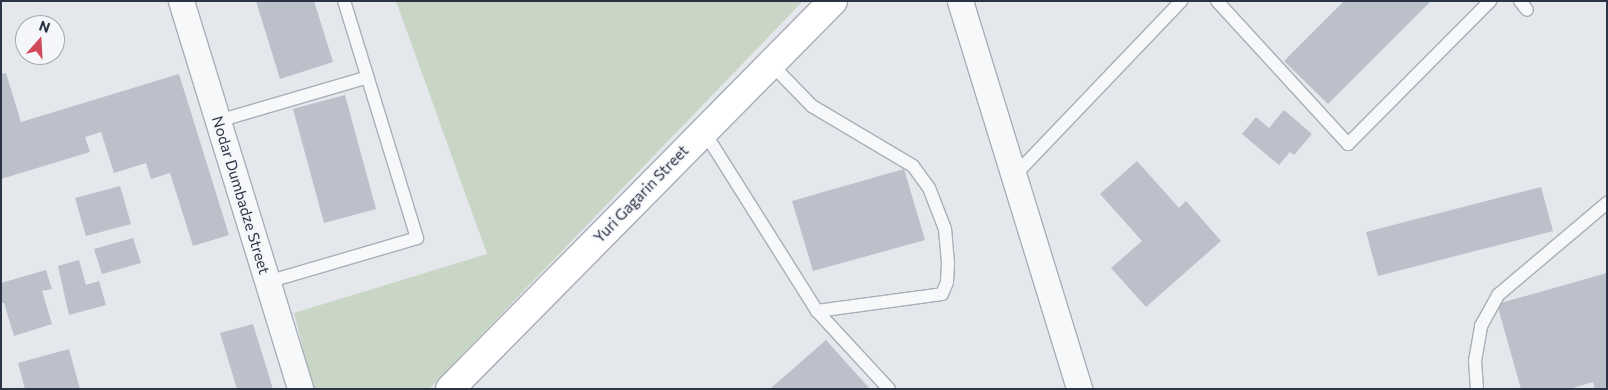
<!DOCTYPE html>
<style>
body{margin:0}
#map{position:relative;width:1608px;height:390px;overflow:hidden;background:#e4e7ec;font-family:Commissioner,sans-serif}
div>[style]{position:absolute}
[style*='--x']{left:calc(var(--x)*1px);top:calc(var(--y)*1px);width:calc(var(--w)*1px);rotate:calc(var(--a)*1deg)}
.green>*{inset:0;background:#c9d6c5}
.building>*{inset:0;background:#bbc0ca}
.roads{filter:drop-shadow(1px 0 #a9aeb7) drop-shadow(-1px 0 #a9aeb7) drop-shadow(0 1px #a9aeb7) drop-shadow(0 -1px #a9aeb7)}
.lane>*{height:12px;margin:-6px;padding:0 6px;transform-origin:6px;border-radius:6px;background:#f7f8fa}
.street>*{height:25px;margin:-12.5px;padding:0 12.5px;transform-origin:12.5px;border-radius:12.5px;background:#f7f8fa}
.secondary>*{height:28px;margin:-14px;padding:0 14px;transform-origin:14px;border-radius:14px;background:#fff}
span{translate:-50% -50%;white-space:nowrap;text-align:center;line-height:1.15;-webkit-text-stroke:4px #f4f6f9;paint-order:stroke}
.street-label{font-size:15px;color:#2b3445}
.frame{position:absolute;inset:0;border:2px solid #2b3445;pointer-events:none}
.north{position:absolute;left:15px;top:15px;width:50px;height:50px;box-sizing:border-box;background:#f4f6f9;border:1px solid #a4a8b1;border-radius:50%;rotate:19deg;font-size:14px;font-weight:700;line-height:20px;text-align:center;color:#2b3445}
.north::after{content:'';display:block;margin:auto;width:18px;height:22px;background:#d1495b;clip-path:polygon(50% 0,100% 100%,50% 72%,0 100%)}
</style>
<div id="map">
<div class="green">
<div style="clip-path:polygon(396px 1px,803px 1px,429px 389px,313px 389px,294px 313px,487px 254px)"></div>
</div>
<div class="building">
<div style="clip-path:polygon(256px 1px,314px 1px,333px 62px,280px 79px)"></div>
<div style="clip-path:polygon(1344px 1px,1431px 1px,1328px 104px,1284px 61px)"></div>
<div style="clip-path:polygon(6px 73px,21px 122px,179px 74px,229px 235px,193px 246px,170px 173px,151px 179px,146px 163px,114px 173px,101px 132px,85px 137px,90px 152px,1px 179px,1px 74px)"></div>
<div style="clip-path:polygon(345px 95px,376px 209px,324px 223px,293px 109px)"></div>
<div style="clip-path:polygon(1284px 110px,1312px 134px,1294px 155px,1290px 152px,1279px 165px,1242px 134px,1256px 117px,1269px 128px)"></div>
<div style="clip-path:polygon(1137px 161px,1179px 208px,1186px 201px,1221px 241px,1146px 307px,1111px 268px,1142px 241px,1100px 194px)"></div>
<div style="clip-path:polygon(904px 169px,925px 240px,813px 271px,792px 201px)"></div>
<div style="clip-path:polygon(120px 186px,131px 224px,86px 236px,75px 198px)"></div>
<div style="clip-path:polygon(1541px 187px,1553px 231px,1378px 276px,1366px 232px)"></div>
<div style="clip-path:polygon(133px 238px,141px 263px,102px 274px,94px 249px)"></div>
<div style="clip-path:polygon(79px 260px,86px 285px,99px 281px,106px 305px,69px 315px,58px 266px)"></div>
<div style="clip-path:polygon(46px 270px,52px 289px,42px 291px,52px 324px,14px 336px,4px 303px,1px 303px,1px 283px)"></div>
<div style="clip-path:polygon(1607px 273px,1607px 389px,1595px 389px,1593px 382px,1569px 389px,1521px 389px,1497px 304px)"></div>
<div style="clip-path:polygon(253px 324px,273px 389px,237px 389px,220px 333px)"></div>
<div style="clip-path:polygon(826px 340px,870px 389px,770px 389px)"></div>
<div style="clip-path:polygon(69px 349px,80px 389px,25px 389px,18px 363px)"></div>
</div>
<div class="roads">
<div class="lane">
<div style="--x:1217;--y:1;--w:194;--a:47.5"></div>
<div style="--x:1348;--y:144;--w:202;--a:-45.2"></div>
<div style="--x:1520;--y:1;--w:11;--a:52"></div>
<div style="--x:218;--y:121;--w:156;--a:-16.3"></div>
<div style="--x:703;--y:130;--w:214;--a:57.8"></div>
<div style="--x:817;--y:311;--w:126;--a:-7.7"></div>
<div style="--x:942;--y:294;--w:13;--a:-67"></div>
<div style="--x:947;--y:282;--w:19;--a:-87"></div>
<div style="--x:948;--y:263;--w:34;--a:-95"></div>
<div style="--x:945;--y:229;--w:44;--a:-111.3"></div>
<div style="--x:929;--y:188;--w:27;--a:-126"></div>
<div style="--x:913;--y:166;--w:117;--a:-149.3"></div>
<div style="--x:812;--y:106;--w:59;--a:-134.3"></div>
<div style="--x:1013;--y:177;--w:243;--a:-46.3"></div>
<div style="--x:267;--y:282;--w:156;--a:-16.3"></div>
<div style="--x:417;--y:238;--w:248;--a:-107.1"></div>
<div style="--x:817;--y:311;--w:106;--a:47.3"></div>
<div style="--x:1477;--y:389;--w:28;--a:-94"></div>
<div style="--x:1475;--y:361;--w:36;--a:-80"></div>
<div style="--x:1481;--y:326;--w:35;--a:-61"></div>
<div style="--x:1498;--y:295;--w:143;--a:-40.2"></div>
</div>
<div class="street">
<div style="--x:181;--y:1;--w:406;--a:72.9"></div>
<div style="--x:960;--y:1;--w:406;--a:72.9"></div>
</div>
<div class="secondary">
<div style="--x:450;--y:389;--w:545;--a:-45.37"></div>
</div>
</div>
<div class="street-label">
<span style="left:641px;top:194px;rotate:-46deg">Yuri Gagarin Street</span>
<span style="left:241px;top:195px;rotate:73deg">Nodar Dumbadze Street</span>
</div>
<div class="frame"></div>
<div class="north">N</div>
</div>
